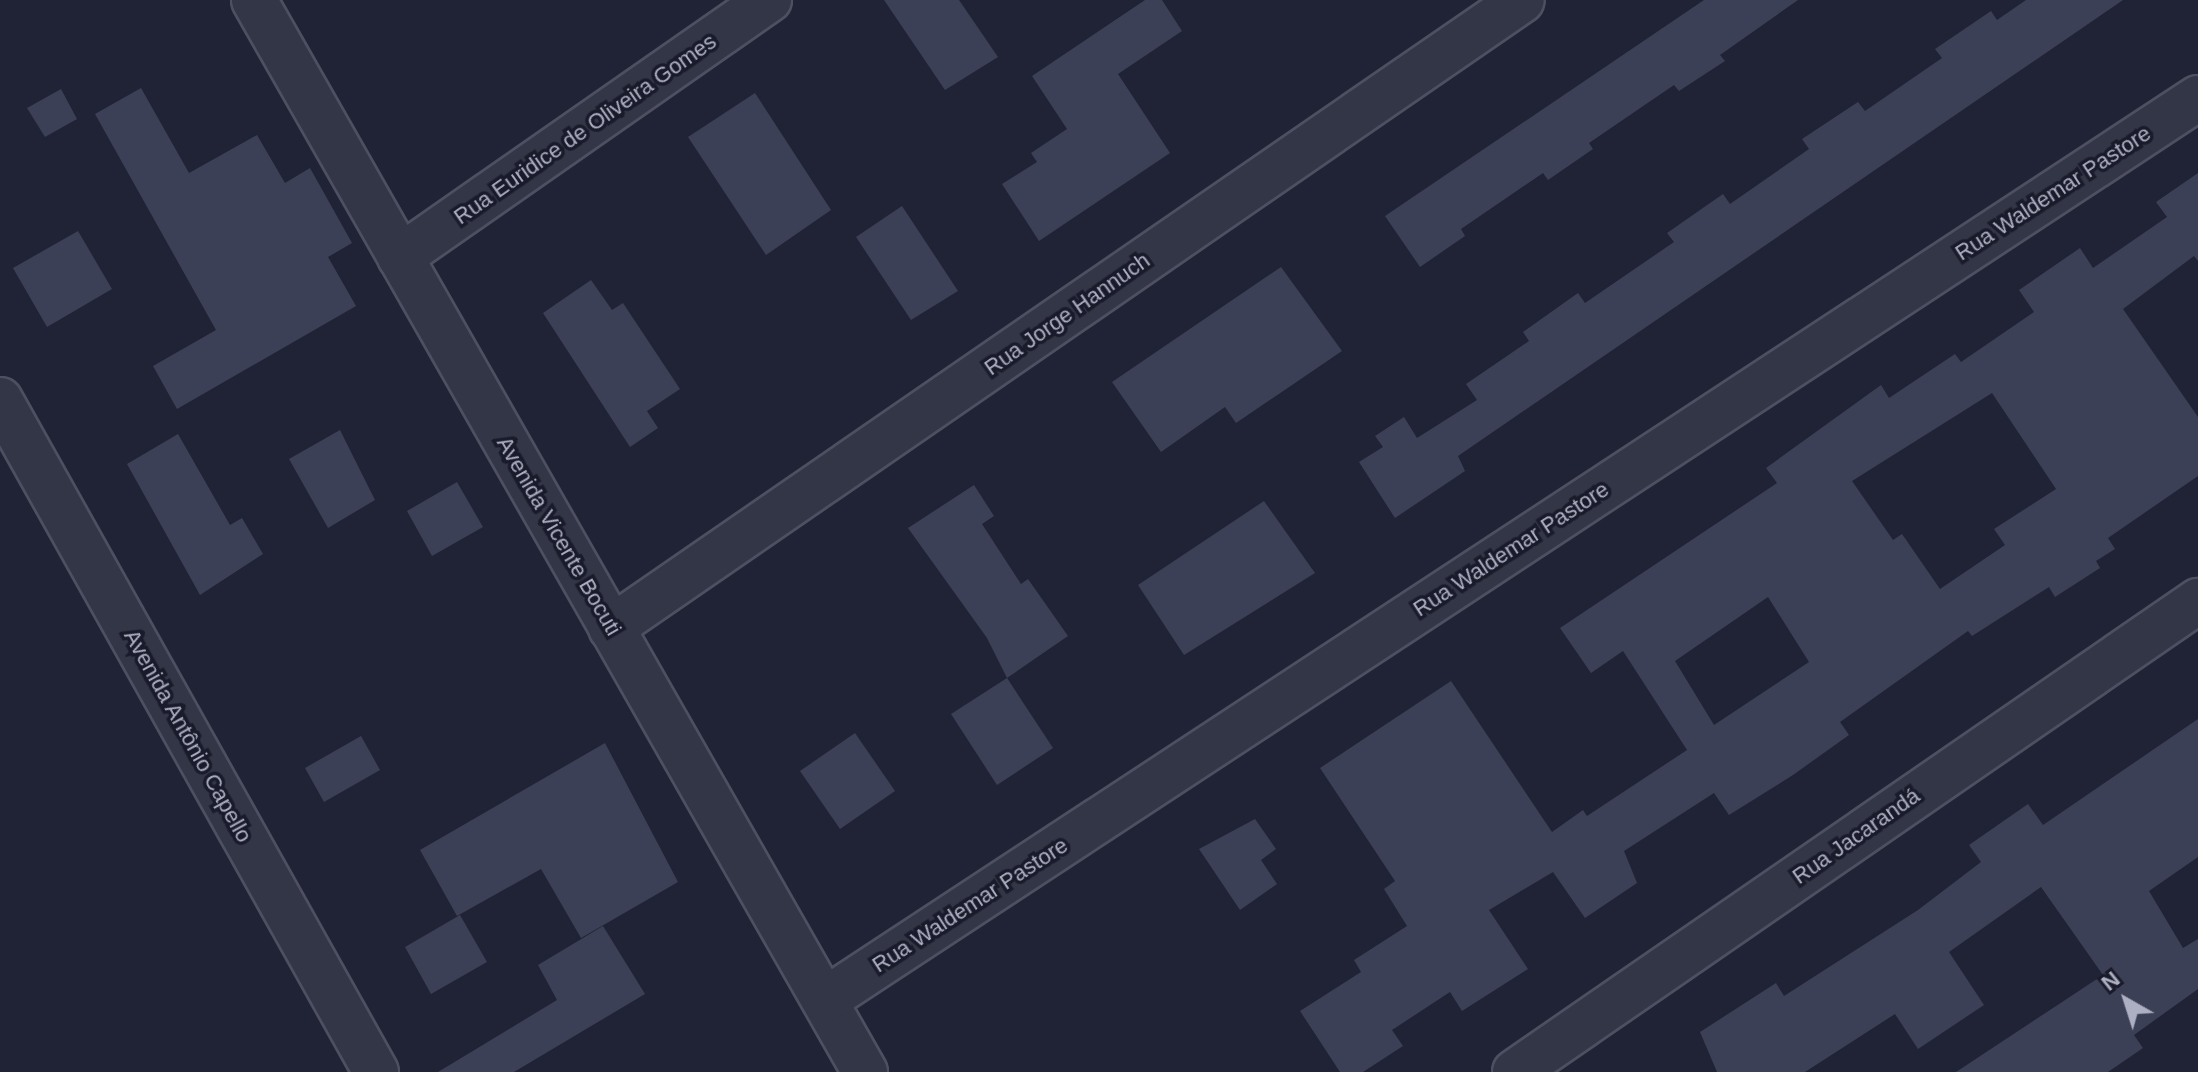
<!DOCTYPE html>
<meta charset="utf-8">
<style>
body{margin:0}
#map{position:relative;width:2198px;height:1072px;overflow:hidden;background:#202335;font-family:Arial,sans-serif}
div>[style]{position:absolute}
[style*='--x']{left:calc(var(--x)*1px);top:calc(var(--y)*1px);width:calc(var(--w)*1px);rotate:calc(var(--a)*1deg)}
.building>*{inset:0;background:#3c4056}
.roads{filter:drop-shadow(2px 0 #4e5061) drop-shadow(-2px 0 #4e5061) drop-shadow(0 2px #4e5061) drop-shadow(0 -2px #4e5061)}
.minor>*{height:44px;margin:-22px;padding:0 22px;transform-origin:22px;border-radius:22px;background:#333646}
span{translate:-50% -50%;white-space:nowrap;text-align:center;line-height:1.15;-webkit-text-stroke:7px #191b2a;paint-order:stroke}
.street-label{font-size:22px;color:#adafc3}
.north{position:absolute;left:2086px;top:960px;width:80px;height:80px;-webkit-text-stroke:6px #191b2a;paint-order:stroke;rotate:321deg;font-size:22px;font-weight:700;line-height:32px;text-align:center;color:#adafc3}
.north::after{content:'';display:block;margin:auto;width:28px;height:36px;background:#adafc3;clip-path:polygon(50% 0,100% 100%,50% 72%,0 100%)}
</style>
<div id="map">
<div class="building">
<div style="clip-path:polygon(884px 0,959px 0,998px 57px,945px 90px)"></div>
<div style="clip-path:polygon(1145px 0,1162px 0,1182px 31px,1118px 74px,1170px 153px,1039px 241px,1002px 184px,1037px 162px,1031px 153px,1067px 129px,1032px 76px)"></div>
<div style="clip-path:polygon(1704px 0,1798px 0,1720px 55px,1725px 61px,1679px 91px,1674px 85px,1589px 143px,1593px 149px,1548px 180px,1543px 173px,1461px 229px,1465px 236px,1420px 267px,1385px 216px)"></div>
<div style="clip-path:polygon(2026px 0,2123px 0,1458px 456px,1465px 471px,1395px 518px,1359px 462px,1383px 447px,1375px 436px,1404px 417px,1417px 438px,1477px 400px,1466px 384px,1529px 341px,1523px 332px,1578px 293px,1585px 303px,1674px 242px,1667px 233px,1723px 194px,1730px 204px,1809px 149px,1802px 139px,1858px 102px,1865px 111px,1942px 58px,1935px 49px,1991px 11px,1997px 20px)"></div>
<div style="clip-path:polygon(141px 88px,189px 173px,257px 135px,285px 183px,310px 168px,352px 243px,328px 257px,356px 306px,177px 409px,153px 366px,216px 330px,95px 114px)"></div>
<div style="clip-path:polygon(61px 89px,77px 119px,45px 137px,27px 108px)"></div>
<div style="clip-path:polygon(755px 93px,831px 210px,766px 255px,688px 137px)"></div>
<div style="clip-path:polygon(evenodd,2198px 173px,2198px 261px,2194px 256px,2123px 309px,2198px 417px,2198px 476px,2108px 538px,2115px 549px,2096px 561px,2100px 568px,2055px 597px,2049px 587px,1972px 636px,1968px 631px,1840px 722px,1849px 735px,1793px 775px,1729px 815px,1714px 793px,1624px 851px,1637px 883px,1585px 918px,1553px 872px,1489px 910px,1528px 969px,1462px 1011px,1450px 992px,1392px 1030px,1403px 1046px,1363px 1072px,1340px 1072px,1300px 1011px,1361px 972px,1354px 960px,1407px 926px,1384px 889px,1395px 881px,1320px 768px,1451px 681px,1552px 832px,1583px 810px,1587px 816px,1687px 750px,1623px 651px,1591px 673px,1560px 628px,1777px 483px,1766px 468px,1881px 385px,1889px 398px,1955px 354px,1961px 362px,2034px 312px,2019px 290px,2080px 248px,2093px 268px,2167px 217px,2156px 202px,2198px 173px,1992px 393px,2056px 489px,1994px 529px,2005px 545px,1940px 589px,1902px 534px,1893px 540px,1852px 481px,1992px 393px,2198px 173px,1768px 597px,1809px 662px,1714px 725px,1675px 661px,1768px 597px)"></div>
<div style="clip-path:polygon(902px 206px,958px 291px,911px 320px,856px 237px)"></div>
<div style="clip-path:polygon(78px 231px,112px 289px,47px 327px,13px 268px)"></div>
<div style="clip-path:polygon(1281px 267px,1342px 351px,1236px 423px,1225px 407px,1161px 452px,1112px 382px)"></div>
<div style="clip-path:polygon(591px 280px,612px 310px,623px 303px,680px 389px,647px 411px,658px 428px,630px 447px,543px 313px)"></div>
<div style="clip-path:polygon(340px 430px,375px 500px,328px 528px,289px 459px)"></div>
<div style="clip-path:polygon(178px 434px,230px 525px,242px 518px,263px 554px,200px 595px,127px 464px)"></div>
<div style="clip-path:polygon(457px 482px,483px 527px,432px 556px,407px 511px)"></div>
<div style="clip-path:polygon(974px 485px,994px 516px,982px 524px,1021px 584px,1028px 579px,1068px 636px,1007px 678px,987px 638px,908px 528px)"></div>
<div style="clip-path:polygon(1264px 501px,1315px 573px,1184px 655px,1138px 585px)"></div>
<div style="clip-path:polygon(1007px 678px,1053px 748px,997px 785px,951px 714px)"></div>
<div style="clip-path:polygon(2198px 719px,2198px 857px,2149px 891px,2183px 948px,2198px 939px,2198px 989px,2134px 1035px,2143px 1048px,2108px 1072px,1956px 1072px,2103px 975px,2041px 887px,1949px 952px,1984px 1005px,1918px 1049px,1895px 1014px,1805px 1072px,1717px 1072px,1700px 1032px,1776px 983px,1784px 996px,1918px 910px,1981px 862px,1969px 845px,2028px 804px,2043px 825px)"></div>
<div style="clip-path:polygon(855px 733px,895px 791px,840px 829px,800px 771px)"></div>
<div style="clip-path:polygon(361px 736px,380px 770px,324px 802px,305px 768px)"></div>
<div style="clip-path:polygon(605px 743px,678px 882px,581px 938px,541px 869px,457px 916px,420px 850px)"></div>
<div style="clip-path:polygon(1255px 819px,1276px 849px,1261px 860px,1277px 884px,1240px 910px,1199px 849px)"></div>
<div style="clip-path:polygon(460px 915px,487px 962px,431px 994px,405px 947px)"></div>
<div style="clip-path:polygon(603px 926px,645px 994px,514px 1072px,438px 1072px,557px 1000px,538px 965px)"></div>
</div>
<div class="roads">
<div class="minor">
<div style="--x:254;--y:0;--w:1234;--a:60.32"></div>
<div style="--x:400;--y:257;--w:450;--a:-34.9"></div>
<div style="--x:0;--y:400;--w:770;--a:60.77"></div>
<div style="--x:611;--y:628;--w:1106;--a:-34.58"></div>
<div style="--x:825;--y:1000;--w:1643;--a:-33.3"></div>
<div style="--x:1515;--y:1072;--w:830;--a:-34.59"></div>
</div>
</div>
<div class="street-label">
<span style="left:585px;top:129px;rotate:-35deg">Rua Euridice de Oliveira Gomes</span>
<span style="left:2053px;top:193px;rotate:-33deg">Rua Waldemar Pastore</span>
<span style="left:1067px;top:314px;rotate:-35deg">Rua Jorge Hannuch</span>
<span style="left:559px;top:536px;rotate:60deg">Avenida Vicente Bocuti</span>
<span style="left:1511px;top:549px;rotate:-33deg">Rua Waldemar Pastore</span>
<span style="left:188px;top:736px;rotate:61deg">Avenida Antônio Capello</span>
<span style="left:1856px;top:836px;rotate:-35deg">Rua Jacarandá</span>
<span style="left:970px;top:905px;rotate:-33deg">Rua Waldemar Pastore</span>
</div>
<div class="north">N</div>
</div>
